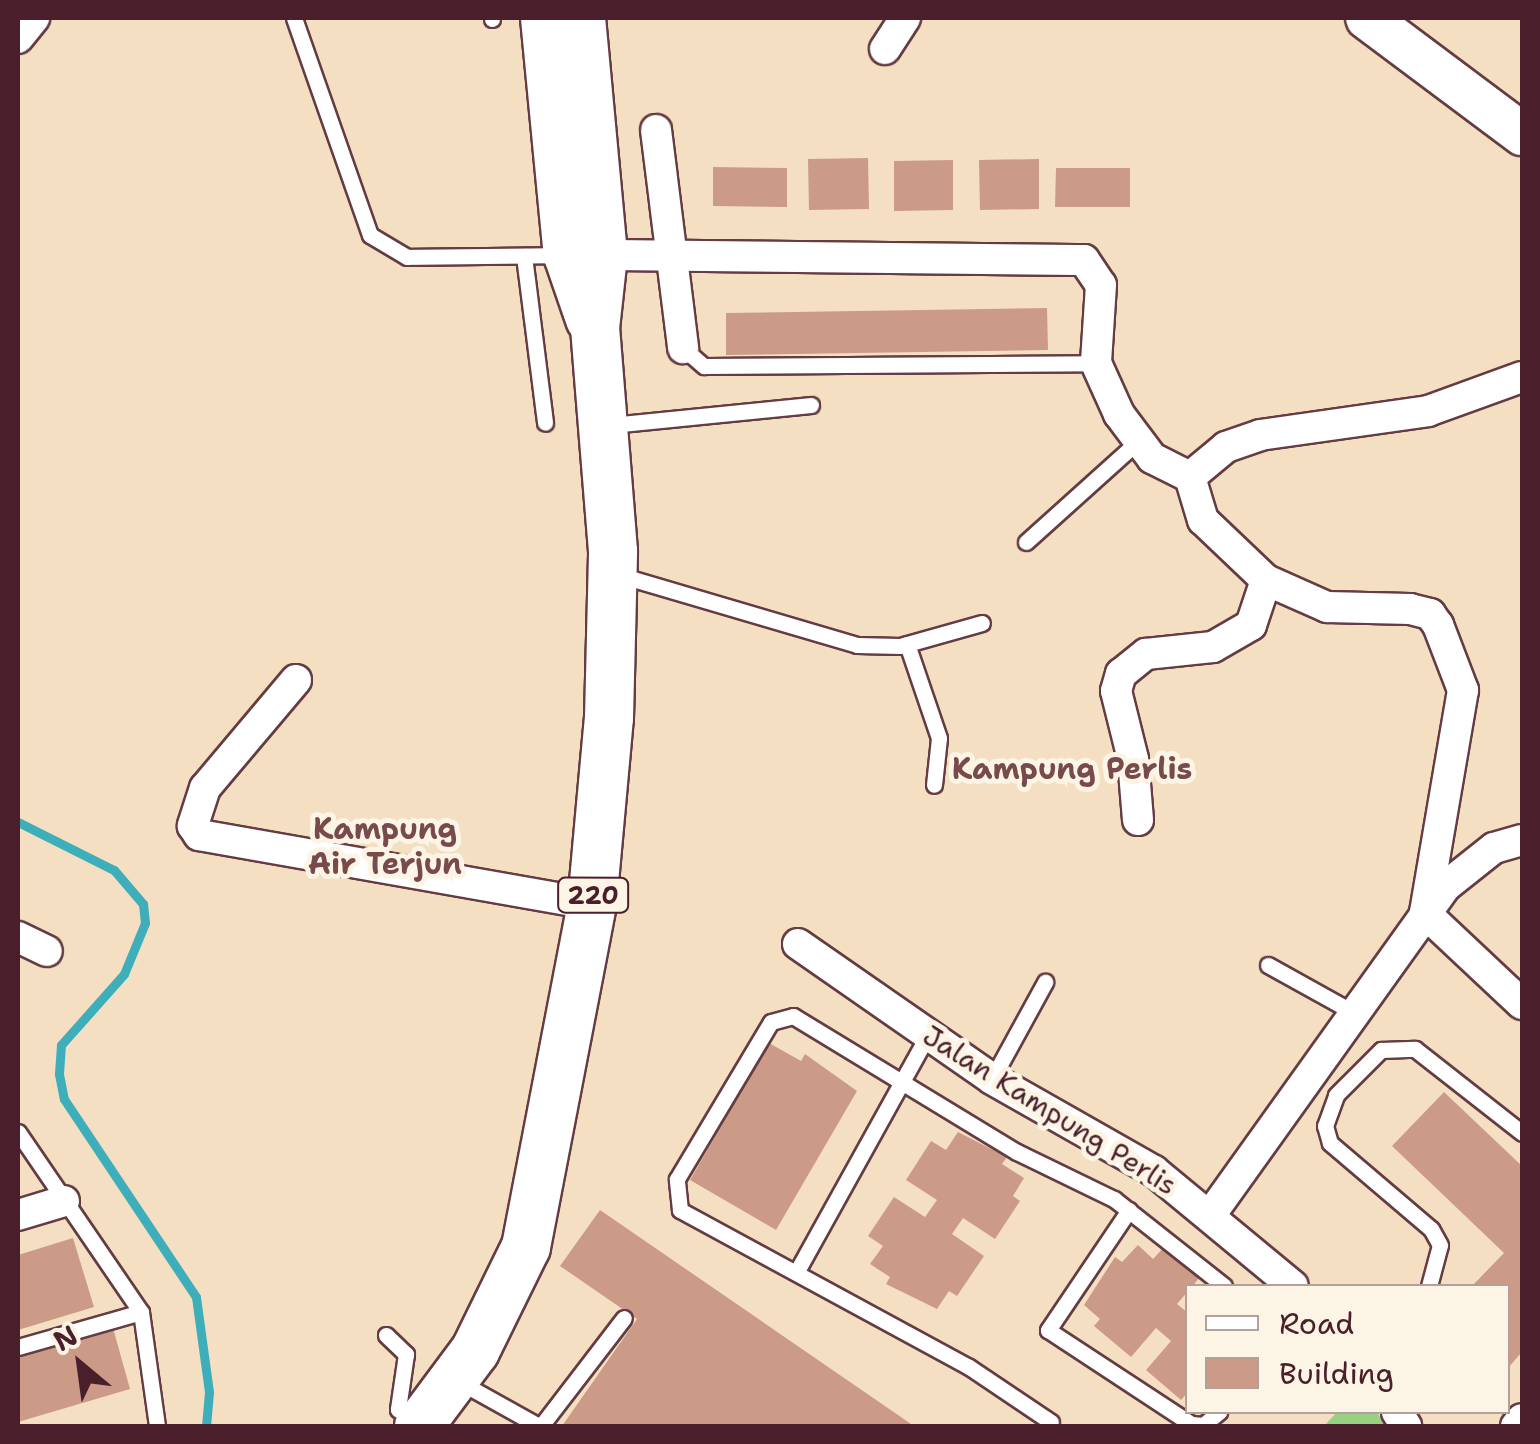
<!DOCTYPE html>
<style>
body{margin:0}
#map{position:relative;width:1540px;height:1444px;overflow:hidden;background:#f5dfc3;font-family:"Shantell Sans",sans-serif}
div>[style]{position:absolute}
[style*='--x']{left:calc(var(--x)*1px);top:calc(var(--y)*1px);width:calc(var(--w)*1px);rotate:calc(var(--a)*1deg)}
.green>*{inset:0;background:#99d183}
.stream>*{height:9px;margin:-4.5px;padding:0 4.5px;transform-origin:4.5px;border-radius:4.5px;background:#3eaeba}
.building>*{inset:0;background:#cc9b88}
.roads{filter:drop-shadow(2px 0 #643c42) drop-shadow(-2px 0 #643c42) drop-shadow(0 2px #643c42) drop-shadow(0 -2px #643c42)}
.lane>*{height:15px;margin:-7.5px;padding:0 7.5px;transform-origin:7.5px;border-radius:7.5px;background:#fff}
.street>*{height:30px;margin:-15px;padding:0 15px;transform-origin:15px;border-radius:15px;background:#fff}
.secondary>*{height:42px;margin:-21px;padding:0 21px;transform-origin:21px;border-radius:21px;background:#fff}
.primary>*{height:48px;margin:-24px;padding:0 24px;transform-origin:24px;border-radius:24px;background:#fff}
span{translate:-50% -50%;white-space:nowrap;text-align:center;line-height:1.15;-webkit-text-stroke:10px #fcf5e5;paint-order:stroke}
.shield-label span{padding:2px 8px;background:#fcf5e5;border:2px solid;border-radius:8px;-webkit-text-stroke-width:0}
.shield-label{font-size:25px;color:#4a1f2b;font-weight:700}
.street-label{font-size:28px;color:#4a1f2b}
.neighbourhood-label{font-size:30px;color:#784a4c;font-weight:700}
.frame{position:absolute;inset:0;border:20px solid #4a1f2b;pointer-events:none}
.legend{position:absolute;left:1185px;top:1284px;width:325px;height:130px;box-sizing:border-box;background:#fcf5e5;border:2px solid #b59f9b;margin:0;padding:12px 18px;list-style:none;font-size:30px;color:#4a1f2b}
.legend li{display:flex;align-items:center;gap:20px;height:50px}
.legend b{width:50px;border:2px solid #b59f9b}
.north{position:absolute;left:30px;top:1314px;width:100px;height:100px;-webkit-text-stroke:8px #fcf5e5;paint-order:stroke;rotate:331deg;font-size:28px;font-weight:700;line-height:40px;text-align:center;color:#4a1f2b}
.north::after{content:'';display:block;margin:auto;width:35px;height:45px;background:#4a1f2b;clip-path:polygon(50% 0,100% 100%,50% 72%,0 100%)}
</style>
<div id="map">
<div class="green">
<div style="clip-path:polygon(1337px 1412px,1377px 1412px,1385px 1426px,1324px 1426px)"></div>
</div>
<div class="stream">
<div style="--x:18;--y:822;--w:107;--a:26.6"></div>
<div style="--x:114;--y:870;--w:45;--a:49.5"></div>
<div style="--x:143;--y:904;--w:19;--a:84"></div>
<div style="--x:145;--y:923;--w:55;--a:112.4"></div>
<div style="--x:124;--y:974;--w:95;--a:131.6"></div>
<div style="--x:61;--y:1045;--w:29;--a:94"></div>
<div style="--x:59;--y:1074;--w:25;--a:79"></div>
<div style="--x:64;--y:1099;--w:238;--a:56.3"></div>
<div style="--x:196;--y:1297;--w:96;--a:82.2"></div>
<div style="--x:209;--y:1392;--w:34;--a:95"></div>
</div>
<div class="building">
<div style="clip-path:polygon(868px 158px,869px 209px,809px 210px,808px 159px)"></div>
<div style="clip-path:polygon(1039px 159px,1039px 209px,980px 210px,979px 160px)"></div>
<div style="clip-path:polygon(953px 160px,953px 210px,894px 211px,894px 161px)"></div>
<div style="clip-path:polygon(713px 167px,787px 168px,787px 207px,713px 206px)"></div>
<div style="clip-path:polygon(1056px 168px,1130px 168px,1130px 207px,1055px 207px)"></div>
<div style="clip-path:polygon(1047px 308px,1048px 350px,726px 355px,726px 313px)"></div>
<div style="clip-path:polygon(769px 1043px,801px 1061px,805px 1054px,857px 1091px,776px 1230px,690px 1180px)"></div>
<div style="clip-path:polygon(1444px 1092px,1522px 1166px,1522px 1352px,1508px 1368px,1508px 1286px,1472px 1286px,1504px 1253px,1392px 1146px)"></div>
<div style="clip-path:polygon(958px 1132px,1007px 1157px,1002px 1164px,1024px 1178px,1013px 1196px,1020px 1201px,995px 1239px,963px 1218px,952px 1234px,984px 1256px,957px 1296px,949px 1291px,937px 1309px,886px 1284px,890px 1277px,870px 1264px,883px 1246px,868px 1236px,894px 1197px,925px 1217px,937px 1200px,906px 1180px,931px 1141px,946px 1150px)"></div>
<div style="clip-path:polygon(600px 1210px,914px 1426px,562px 1426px,637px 1319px,560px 1266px)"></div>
<div style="clip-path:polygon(73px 1238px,94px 1307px,18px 1330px,18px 1255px)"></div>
<div style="clip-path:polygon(1138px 1245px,1153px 1259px,1166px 1245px,1201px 1276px,1177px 1304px,1188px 1313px,1188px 1392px,1181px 1400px,1146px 1370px,1171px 1341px,1156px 1328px,1131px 1357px,1094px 1326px,1100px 1319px,1084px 1305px,1115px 1257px,1122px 1262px)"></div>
<div style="clip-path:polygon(113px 1328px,130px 1389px,18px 1422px,18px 1356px)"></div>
</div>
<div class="roads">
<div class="lane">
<div style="--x:294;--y:18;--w:230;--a:70.7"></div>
<div style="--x:370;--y:235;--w:43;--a:30.7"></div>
<div style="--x:407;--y:257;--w:157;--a:-0.7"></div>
<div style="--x:492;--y:19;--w:1;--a:-90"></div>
<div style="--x:524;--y:256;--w:168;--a:82.8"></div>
<div style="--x:683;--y:348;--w:28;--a:41"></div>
<div style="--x:704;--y:366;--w:392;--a:-0.4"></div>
<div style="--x:611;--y:425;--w:201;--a:-5.7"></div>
<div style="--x:1026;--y:542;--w:148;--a:-42"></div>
<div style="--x:616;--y:574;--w:251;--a:16.4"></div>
<div style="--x:857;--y:645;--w:43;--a:1.3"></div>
<div style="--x:900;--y:646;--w:85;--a:-15.7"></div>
<div style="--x:907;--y:644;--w:99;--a:71.2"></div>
<div style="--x:939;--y:738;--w:47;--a:96.1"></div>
<div style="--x:1268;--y:965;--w:95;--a:29"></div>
<div style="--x:992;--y:1079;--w:111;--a:-61.3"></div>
<div style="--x:18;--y:1132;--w:218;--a:55.7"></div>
<div style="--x:141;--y:1312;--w:115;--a:82"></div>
<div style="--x:1129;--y:1210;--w:145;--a:124"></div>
<div style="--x:1048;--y:1330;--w:171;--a:33.3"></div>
<div style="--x:1191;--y:1424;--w:12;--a:5"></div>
<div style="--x:1203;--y:1425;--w:21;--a:-39"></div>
<div style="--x:797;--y:1271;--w:270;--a:-61"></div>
<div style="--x:1429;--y:1286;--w:42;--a:-75"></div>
<div style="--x:1440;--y:1245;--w:18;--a:-119"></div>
<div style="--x:1431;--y:1229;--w:133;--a:-139.6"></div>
<div style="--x:1330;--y:1143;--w:18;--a:-106"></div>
<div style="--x:1325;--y:1126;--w:33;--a:-70"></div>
<div style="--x:1336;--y:1095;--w:64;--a:-45"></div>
<div style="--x:1381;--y:1050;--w:34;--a:-2"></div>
<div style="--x:1415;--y:1049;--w:136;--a:38.1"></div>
<div style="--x:386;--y:1335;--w:28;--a:44"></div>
<div style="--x:406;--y:1354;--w:56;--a:98.3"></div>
<div style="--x:398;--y:1409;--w:23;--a:38"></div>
<div style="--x:18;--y:1347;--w:128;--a:-15.9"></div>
<div style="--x:458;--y:1381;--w:93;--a:29.1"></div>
<div style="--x:1051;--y:1422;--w:99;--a:-146.1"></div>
<div style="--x:969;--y:1367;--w:329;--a:-151.5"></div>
<div style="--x:680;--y:1210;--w:31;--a:-96"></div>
<div style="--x:677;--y:1179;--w:183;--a:-59.1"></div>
<div style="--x:771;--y:1022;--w:23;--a:-15"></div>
<div style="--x:793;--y:1016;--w:262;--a:31.3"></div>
<div style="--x:1017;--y:1152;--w:108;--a:25.9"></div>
<div style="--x:1114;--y:1199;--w:140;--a:38.3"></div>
<div style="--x:541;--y:1426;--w:136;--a:-52.5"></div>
</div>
<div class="street">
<div style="--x:18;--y:38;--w:26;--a:-51"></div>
<div style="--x:885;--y:49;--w:37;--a:-57"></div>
<div style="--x:656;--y:130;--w:220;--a:82.9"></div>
<div style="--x:603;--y:255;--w:481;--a:0.6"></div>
<div style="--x:1084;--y:260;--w:30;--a:56"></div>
<div style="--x:1101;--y:285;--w:78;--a:93.7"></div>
<div style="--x:1096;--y:363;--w:56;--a:65.7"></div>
<div style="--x:1119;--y:414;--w:55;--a:53.1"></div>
<div style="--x:1152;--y:458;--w:42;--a:26.6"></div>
<div style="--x:1190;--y:477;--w:45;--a:73.2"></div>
<div style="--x:1203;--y:520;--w:87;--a:43.6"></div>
<div style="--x:1266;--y:580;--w:67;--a:23.9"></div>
<div style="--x:1327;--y:607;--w:83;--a:1.4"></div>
<div style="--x:1410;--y:609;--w:21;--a:14"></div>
<div style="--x:1430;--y:614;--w:14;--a:54"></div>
<div style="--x:1438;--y:625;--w:70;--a:69"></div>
<div style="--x:1463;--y:690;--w:226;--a:99.7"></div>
<div style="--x:1425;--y:913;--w:133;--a:43.2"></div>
<div style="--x:1190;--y:477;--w:47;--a:-39.8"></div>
<div style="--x:1226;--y:447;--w:36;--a:-19"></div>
<div style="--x:1260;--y:435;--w:170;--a:-8.1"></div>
<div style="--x:1428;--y:411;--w:100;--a:-19.9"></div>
<div style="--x:296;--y:680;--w:141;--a:130.1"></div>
<div style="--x:205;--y:788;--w:40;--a:108"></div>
<div style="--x:193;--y:826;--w:11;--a:56"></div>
<div style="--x:199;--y:835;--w:399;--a:10"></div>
<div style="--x:1138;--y:820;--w:61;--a:-94.7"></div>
<div style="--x:1133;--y:759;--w:70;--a:-104"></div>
<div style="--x:1116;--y:691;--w:18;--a:-74"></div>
<div style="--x:1121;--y:674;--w:32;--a:-39"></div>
<div style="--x:1146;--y:654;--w:67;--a:-6"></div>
<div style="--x:1213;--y:647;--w:44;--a:-30.1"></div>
<div style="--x:1251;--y:625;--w:47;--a:-71.6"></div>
<div style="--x:18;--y:937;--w:32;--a:26"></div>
<div style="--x:798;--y:944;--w:236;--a:34.8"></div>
<div style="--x:992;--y:1079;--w:186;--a:29.6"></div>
<div style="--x:1154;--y:1171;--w:180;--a:39.6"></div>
<div style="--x:1211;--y:1214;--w:403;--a:-54.4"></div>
<div style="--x:1446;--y:886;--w:61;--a:-38.4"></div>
<div style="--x:1494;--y:848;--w:29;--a:-16"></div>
<div style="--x:18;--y:1215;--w:48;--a:-16.9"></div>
<div style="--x:1397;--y:1412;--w:17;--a:57"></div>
<div style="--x:1516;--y:1426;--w:9;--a:-49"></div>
</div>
<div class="secondary">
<div style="--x:1367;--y:18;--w:194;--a:36.8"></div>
</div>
<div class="primary">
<div style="--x:545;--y:18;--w:238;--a:84.5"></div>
<div style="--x:568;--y:255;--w:68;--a:71"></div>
<div style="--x:419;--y:1426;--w:94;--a:-53.3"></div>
<div style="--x:475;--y:1351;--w:116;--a:-63.9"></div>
<div style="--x:526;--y:1247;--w:349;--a:-79.1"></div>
<div style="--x:592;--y:904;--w:187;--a:-84.8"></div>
<div style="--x:609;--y:718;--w:167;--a:-88.6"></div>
<div style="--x:613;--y:551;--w:224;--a:-94.6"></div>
<div style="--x:595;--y:328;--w:73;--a:-83.7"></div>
<div style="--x:603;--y:255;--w:238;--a:-95.3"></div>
</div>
</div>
<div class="shield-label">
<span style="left:593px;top:895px">220</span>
</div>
<div class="street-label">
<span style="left:1050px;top:1110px;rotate:32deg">Jalan Kampung Perlis</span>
</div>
<div class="neighbourhood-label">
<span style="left:1072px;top:769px">Kampung Perlis</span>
<span style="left:385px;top:846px">Kampung<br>Air Terjun</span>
</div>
<div class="frame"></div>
<ul class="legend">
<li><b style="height:12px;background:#fff"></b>Road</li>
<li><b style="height:28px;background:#cc9b88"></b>Building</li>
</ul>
<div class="north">N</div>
</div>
